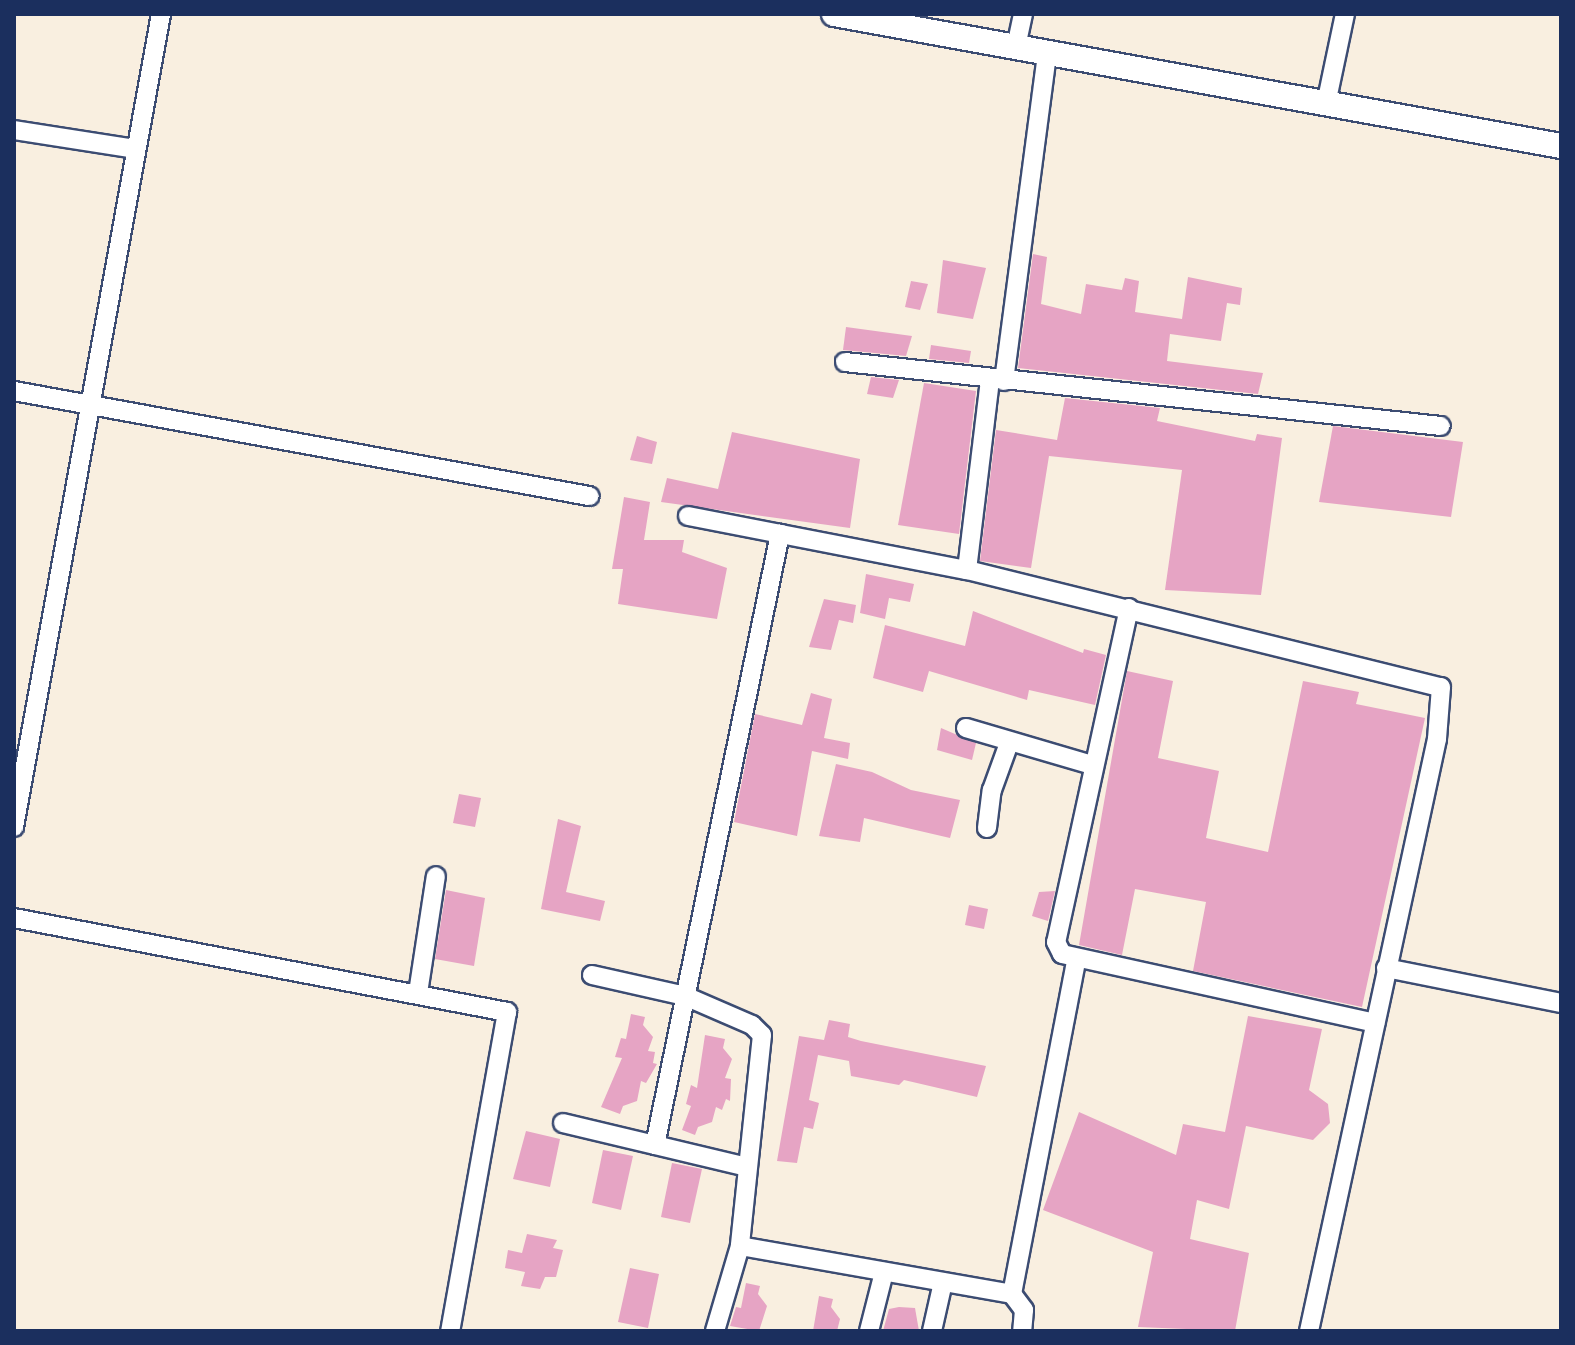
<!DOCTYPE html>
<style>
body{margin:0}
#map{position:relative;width:1575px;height:1345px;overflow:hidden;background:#f9efe0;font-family:"Playpen Sans",sans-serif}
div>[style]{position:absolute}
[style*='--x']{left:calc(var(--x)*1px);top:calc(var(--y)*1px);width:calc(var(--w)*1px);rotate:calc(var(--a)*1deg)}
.building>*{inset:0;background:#e6a4c4}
.roads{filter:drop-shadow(2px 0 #3c4c72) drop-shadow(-2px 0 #3c4c72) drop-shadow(0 2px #3c4c72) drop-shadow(0 -2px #3c4c72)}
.minor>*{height:18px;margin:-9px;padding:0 9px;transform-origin:9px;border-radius:9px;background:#fff}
.major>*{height:24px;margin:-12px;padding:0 12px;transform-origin:12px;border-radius:12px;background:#fff}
span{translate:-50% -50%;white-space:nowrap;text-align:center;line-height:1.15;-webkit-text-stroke:8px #fff;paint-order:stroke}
.frame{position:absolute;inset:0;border:16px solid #1b2f5e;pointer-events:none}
</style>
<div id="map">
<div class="building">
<div style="clip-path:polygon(1033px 254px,1047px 257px,1041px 304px,1081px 314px,1086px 284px,1122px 290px,1125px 278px,1139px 281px,1135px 312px,1182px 319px,1188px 277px,1242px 288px,1240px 305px,1227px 303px,1221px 341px,1170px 334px,1167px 361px,1263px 373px,1258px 394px,1018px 368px)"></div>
<div style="clip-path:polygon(943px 260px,986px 268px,973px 319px,937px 313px)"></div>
<div style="clip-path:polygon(911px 281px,928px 284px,920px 310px,905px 307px)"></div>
<div style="clip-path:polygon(846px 327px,912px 336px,906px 356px,843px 350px)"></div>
<div style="clip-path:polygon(931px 345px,971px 351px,969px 363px,929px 359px)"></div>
<div style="clip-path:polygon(871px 377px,899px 380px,893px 398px,867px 394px)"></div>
<div style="clip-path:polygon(924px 383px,976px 391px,959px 534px,898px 525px)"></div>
<div style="clip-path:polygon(1065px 398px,1160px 408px,1157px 421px,1255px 441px,1257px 434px,1282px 438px,1261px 595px,1165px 590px,1182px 470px,1049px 456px,1031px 568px,980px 561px,996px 430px,1057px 440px)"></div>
<div style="clip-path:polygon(1333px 426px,1463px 442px,1451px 517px,1319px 502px)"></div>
<div style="clip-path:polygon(732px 432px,860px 459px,850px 528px,661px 502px,667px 478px,718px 489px)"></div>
<div style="clip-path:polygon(637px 436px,657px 442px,652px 464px,630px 460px)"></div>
<div style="clip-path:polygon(624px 497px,650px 502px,644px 540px,684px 540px,682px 552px,727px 568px,717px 619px,618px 604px,623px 569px,612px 569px)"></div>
<div style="clip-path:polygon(866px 574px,914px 584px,910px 602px,889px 598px,885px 619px,860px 613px)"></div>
<div style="clip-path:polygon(824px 599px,856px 605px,853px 623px,839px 620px,831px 650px,809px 647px)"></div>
<div style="clip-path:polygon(973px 611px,1083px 653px,1084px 649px,1106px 655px,1095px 705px,1029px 690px,1027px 700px,929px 671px,923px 692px,873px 678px,885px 625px,965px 646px)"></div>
<div style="clip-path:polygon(1127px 671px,1173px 681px,1158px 758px,1219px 771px,1206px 838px,1268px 852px,1303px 681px,1359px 692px,1356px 704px,1425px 718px,1362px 1007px,1193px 971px,1206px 902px,1135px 889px,1122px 955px,1079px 945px)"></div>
<div style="clip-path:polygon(811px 693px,832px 699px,824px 738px,850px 743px,848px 759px,812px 751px,797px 836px,734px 822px,755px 714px,802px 725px)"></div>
<div style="clip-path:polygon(941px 728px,976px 743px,972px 760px,937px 750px)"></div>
<div style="clip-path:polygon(836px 764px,872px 772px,911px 790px,960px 800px,950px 838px,864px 818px,860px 842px,819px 836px)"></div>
<div style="clip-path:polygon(459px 794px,481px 798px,475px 827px,453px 823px)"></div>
<div style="clip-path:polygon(558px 819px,581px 826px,566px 892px,605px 901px,600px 921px,541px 909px)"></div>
<div style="clip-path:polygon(446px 890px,485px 898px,474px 966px,435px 959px)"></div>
<div style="clip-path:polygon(1055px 891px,1048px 921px,1032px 916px,1039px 892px)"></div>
<div style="clip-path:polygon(969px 905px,988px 909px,984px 929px,965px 925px)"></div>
<div style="clip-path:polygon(631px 1014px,645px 1017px,643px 1025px,653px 1037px,648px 1051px,655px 1052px,653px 1063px,657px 1064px,646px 1083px,641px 1081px,637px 1101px,623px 1106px,620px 1114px,601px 1107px,622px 1058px,615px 1057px,621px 1038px,626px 1039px)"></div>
<div style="clip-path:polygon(1248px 1016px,1322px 1029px,1309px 1090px,1328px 1104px,1330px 1123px,1313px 1140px,1246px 1126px,1229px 1209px,1197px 1200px,1190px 1239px,1249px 1253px,1235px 1331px,1138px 1327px,1153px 1252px,1043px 1210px,1079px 1112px,1176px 1155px,1183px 1124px,1225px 1132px)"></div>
<div style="clip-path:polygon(829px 1020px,850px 1024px,848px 1037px,861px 1041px,986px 1066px,977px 1097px,904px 1080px,899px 1085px,851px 1076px,849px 1061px,818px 1055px,809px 1100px,819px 1103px,813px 1129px,804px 1127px,797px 1163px,777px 1161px,799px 1036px,824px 1040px)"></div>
<div style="clip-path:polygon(705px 1035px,725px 1039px,723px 1048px,732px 1059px,725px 1078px,731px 1079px,730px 1101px,726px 1099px,722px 1110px,716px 1107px,712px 1122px,698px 1127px,695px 1135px,682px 1130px,691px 1106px,686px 1104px,691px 1085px,697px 1088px)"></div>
<div style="clip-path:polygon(526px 1131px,560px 1139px,550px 1187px,513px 1179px)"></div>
<div style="clip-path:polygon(603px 1150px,633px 1156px,621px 1210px,592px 1203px)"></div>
<div style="clip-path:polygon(672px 1163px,702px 1169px,690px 1223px,661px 1217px)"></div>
<div style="clip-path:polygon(527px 1234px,557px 1240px,553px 1248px,563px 1250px,556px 1277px,545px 1277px,540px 1289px,521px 1286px,525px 1272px,505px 1268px,508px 1250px,522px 1253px)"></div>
<div style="clip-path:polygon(630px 1268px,659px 1274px,648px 1328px,618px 1322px)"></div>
<div style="clip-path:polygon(746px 1283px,760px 1286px,758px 1294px,767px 1306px,759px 1331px,730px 1326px,736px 1307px,741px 1308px)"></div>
<div style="clip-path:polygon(819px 1296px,833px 1299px,831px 1307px,840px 1319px,837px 1331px,813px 1331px)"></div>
<div style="clip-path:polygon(899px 1307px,915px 1308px,919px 1331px,883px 1331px,889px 1309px)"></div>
</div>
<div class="roads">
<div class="minor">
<div style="--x:1016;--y:47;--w:34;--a:-78"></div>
<div style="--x:1326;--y:104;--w:92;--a:-78.1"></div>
<div style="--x:14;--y:130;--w:123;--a:8.9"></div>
<div style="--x:845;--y:362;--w:599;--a:6.13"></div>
<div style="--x:1004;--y:381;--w:331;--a:-82.5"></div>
<div style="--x:14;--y:391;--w:585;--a:10.35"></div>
<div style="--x:688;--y:516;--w:284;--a:11"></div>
<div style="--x:967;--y:570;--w:488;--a:13.9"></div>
<div style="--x:1441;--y:687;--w:52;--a:94.4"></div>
<div style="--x:1437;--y:739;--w:606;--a:102.2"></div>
<div style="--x:967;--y:570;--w:192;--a:-83.1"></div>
<div style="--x:1129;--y:608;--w:342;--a:102.3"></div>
<div style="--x:1056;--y:942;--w:13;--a:63"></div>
<div style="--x:1062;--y:954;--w:321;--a:12.4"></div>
<div style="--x:966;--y:728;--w:131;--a:16.4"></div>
<div style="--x:14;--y:827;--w:826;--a:-79.75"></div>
<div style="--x:987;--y:828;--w:38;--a:-83"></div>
<div style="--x:992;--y:790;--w:50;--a:-70.1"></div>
<div style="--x:14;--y:918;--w:502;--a:10.79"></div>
<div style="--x:507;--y:1012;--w:324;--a:100.1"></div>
<div style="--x:1386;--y:968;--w:178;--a:11.3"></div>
<div style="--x:592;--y:975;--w:95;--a:12.7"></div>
<div style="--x:685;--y:996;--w:73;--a:23.4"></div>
<div style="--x:752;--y:1025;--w:14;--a:45"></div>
<div style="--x:762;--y:1035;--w:212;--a:96"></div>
<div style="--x:740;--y:1246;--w:89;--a:106.4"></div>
<div style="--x:418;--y:993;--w:118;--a:-81.3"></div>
<div style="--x:563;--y:1123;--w:189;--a:13.4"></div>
<div style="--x:655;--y:1145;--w:624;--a:-78.44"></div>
<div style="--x:740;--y:1246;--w:276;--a:10"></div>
<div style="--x:1012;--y:1294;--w:20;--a:53"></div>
<div style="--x:1024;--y:1310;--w:21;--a:95"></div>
<div style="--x:1012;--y:1294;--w:342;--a:-79.1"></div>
<div style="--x:869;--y:1331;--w:61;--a:-75.7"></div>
<div style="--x:932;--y:1331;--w:50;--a:-77.3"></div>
</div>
<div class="major">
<div style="--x:834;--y:14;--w:739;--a:10.29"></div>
</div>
</div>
<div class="frame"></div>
</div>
